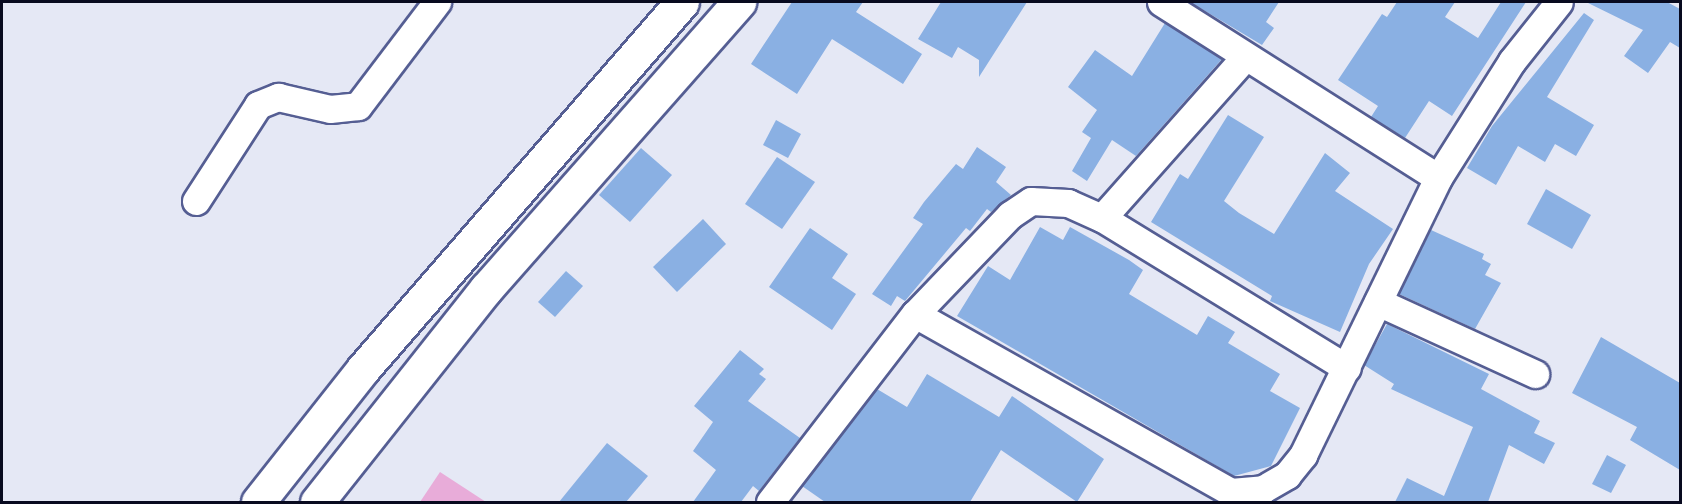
<!DOCTYPE html>
<style>
body{margin:0}
#map{position:relative;width:1682px;height:504px;overflow:hidden;background:#e5e8f5;font-family:Rubik,sans-serif}
div>[style]{position:absolute}
[style*='--x']{left:calc(var(--x)*1px);top:calc(var(--y)*1px);width:calc(var(--w)*1px);rotate:calc(var(--a)*1deg)}
.green>*{inset:0;background:#e8acd9}
.building>*{inset:0;background:#8ab0e3}
.roads{filter:drop-shadow(2px 0 #555e93) drop-shadow(-2px 0 #555e93) drop-shadow(0 2px #555e93) drop-shadow(0 -2px #555e93)}
.minor>*{height:27px;margin:-13.5px;padding:0 13.5px;transform-origin:13.5px;border-radius:13.5px;background:#fff}
.major>*{height:33px;margin:-16.5px;padding:0 16.5px;transform-origin:16.5px;border-radius:16.5px;background:#fff}
span{translate:-50% -50%;white-space:nowrap;text-align:center;line-height:1.15;-webkit-text-stroke:5px #fff;paint-order:stroke}
.frame{position:absolute;inset:0;border:3px solid #080a1f;pointer-events:none}
</style>
<div id="map">
<div class="green">
<div style="clip-path:polygon(440px 472px,486px 502px,420px 502px)"></div>
</div>
<div class="building">
<div style="clip-path:polygon(792px 2px,863px 2px,856px 12px,922px 54px,903px 84px,832px 39px,797px 94px,751px 64px)"></div>
<div style="clip-path:polygon(941px 2px,1027px 2px,979px 77px,979px 60px,958px 47px,952px 58px,918px 39px)"></div>
<div style="clip-path:polygon(1190px 2px,1279px 2px,1266px 22px,1274px 28px,1262px 45px)"></div>
<div style="clip-path:polygon(1397px 2px,1455px 2px,1445px 17px,1478px 38px,1501px 2px,1526px 2px,1452px 116px,1429px 101px,1405px 138px,1371px 117px,1378px 106px,1338px 80px,1382px 14px,1387px 17px)"></div>
<div style="clip-path:polygon(1586px 2px,1667px 2px,1680px 9px,1680px 48px,1670px 42px,1648px 73px,1624px 56px,1643px 30px)"></div>
<div style="clip-path:polygon(1584px 13px,1594px 20px,1547px 97px,1594px 125px,1576px 156px,1555px 144px,1545px 162px,1518px 146px,1496px 185px,1467px 168px,1492px 126px)"></div>
<div style="clip-path:polygon(1165px 23px,1222px 59px,1136px 156px,1112px 140px,1087px 181px,1072px 171px,1091px 138px,1082px 132px,1097px 110px,1068px 87px,1095px 50px,1132px 76px)"></div>
<div style="clip-path:polygon(1228px 115px,1264px 137px,1224px 201px,1239px 213px,1274px 234px,1325px 153px,1350px 173px,1335px 191px,1393px 229px,1369px 264px,1340px 332px,1270px 301px,1272px 296px,1151px 222px,1180px 174px,1188px 179px)"></div>
<div style="clip-path:polygon(776px 120px,801px 134px,788px 158px,763px 145px)"></div>
<div style="clip-path:polygon(977px 147px,1006px 167px,996px 182px,1011px 195px,991px 212px,987px 209px,970px 231px,966px 228px,905px 301px,897px 296px,891px 306px,872px 294px,923px 224px,913px 218px,924px 202px,956px 164px,963px 169px)"></div>
<div style="clip-path:polygon(641px 148px,672px 175px,630px 222px,599px 195px)"></div>
<div style="clip-path:polygon(777px 157px,815px 182px,782px 229px,745px 204px)"></div>
<div style="clip-path:polygon(1546px 189px,1591px 215px,1572px 249px,1527px 224px)"></div>
<div style="clip-path:polygon(703px 219px,726px 244px,677px 292px,653px 267px)"></div>
<div style="clip-path:polygon(1040px 227px,1063px 240px,1070px 227px,1129px 260px,1143px 270px,1129px 294px,1197px 335px,1208px 316px,1235px 332px,1228px 343px,1280px 374px,1270px 391px,1300px 408px,1271px 466px,1234px 476px,957px 316px,988px 266px,1010px 280px)"></div>
<div style="clip-path:polygon(810px 228px,848px 254px,832px 278px,856px 294px,832px 330px,769px 287px)"></div>
<div style="clip-path:polygon(1431px 230px,1484px 254px,1482px 259px,1491px 264px,1485px 275px,1501px 283px,1475px 329px,1399px 294px)"></div>
<div style="clip-path:polygon(566px 271px,583px 286px,555px 317px,538px 302px)"></div>
<div style="clip-path:polygon(1387px 324px,1489px 374px,1481px 389px,1540px 421px,1534px 433px,1555px 443px,1544px 464px,1509px 445px,1488px 502px,1395px 502px,1407px 478px,1444px 496px,1473px 427px,1391px 389px,1394px 384px,1364px 365px)"></div>
<div style="clip-path:polygon(1601px 337px,1680px 383px,1680px 470px,1630px 440px,1637px 427px,1572px 393px)"></div>
<div style="clip-path:polygon(740px 350px,764px 369px,759px 374px,766px 379px,748px 401px,800px 438px,759px 491px,753px 486px,741px 502px,693px 502px,716px 470px,693px 451px,713px 422px,694px 406px)"></div>
<div style="clip-path:polygon(927px 374px,999px 417px,1012px 396px,1104px 459px,1077px 502px,1001px 450px,970px 502px,825px 502px,802px 486px,877px 389px,907px 407px)"></div>
<div style="clip-path:polygon(607px 443px,648px 476px,626px 502px,559px 502px)"></div>
<div style="clip-path:polygon(1607px 455px,1626px 465px,1611px 493px,1592px 484px)"></div>
</div>
<div class="roads">
<div class="minor">
<div style="--x:1161;--y:2;--w:328;--a:32.4"></div>
<div style="--x:196;--y:201;--w:114;--a:-57.1"></div>
<div style="--x:258;--y:105;--w:22;--a:-22"></div>
<div style="--x:278;--y:97;--w:53;--a:13"></div>
<div style="--x:330;--y:109;--w:28;--a:-6"></div>
<div style="--x:358;--y:106;--w:131;--a:-52.8"></div>
<div style="--x:1102;--y:218;--w:214;--a:-48.4"></div>
<div style="--x:1378;--y:302;--w:173;--a:24.6"></div>
<div style="--x:915;--y:314;--w:363;--a:29.4"></div>
<div style="--x:1231;--y:492;--w:32;--a:-5"></div>
<div style="--x:1263;--y:489;--w:28;--a:-30"></div>
<div style="--x:1287;--y:475;--w:26;--a:-51"></div>
<div style="--x:1303;--y:455;--w:308;--a:-64"></div>
<div style="--x:1438;--y:178;--w:138;--a:-57.7"></div>
<div style="--x:1512;--y:61;--w:75;--a:-51.5"></div>
<div style="--x:770;--y:502;--w:237;--a:-52.4"></div>
<div style="--x:915;--y:314;--w:137;--a:-46.2"></div>
<div style="--x:1010;--y:215;--w:25;--a:-34"></div>
<div style="--x:1031;--y:201;--w:37;--a:3"></div>
<div style="--x:1068;--y:203;--w:37;--a:24"></div>
<div style="--x:1102;--y:218;--w:287;--a:31.5"></div>
</div>
<div class="major">
<div style="--x:258;--y:502;--w:169;--a:-51.7"></div>
<div style="--x:363;--y:369;--w:486;--a:-49"></div>
<div style="--x:317;--y:502;--w:272;--a:-51.6"></div>
<div style="--x:486;--y:289;--w:383;--a:-48.6"></div>
</div>
</div>
<div class="frame"></div>
</div>
